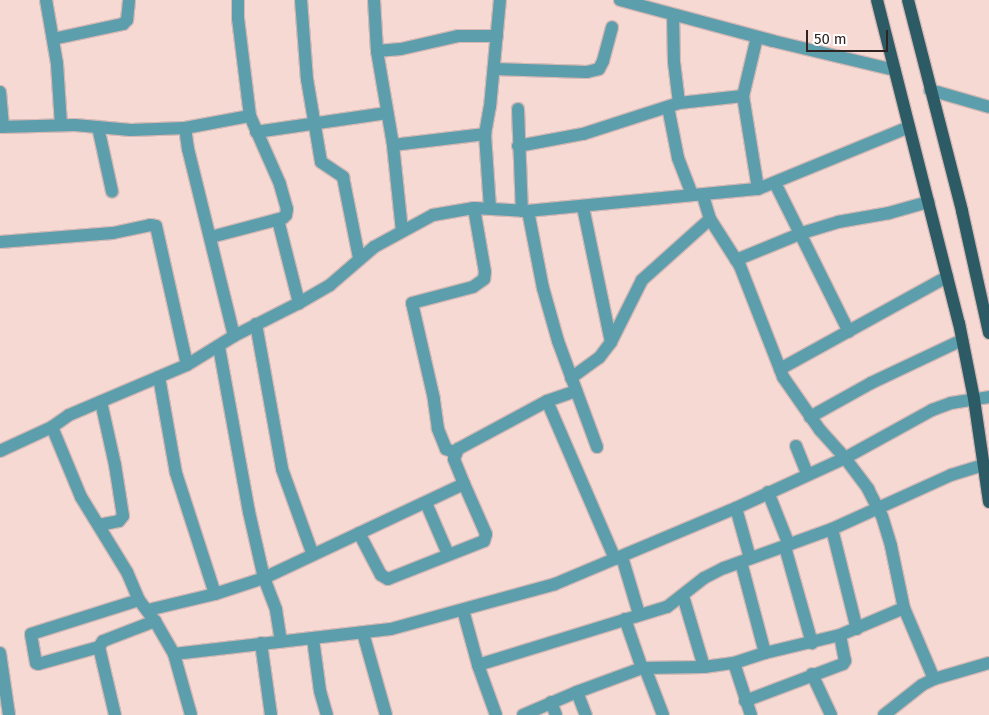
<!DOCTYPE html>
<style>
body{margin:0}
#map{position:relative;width:989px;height:715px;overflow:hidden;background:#f7d9d4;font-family:"Fira Sans",sans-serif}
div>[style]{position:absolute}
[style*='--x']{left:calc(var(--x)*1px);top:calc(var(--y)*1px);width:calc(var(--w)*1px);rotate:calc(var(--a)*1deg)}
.roads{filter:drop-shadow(1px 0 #d3b8b4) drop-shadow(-1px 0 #d3b8b4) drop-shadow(0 1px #d3b8b4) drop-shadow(0 -1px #d3b8b4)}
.minor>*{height:12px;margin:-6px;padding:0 6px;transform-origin:6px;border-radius:6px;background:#5d9ead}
.major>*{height:12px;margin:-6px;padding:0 6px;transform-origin:6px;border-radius:6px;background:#2d5b65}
span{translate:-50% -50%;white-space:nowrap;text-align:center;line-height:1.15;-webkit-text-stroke:5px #fff;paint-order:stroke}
.scale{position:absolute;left:806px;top:30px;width:82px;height:22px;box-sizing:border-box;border:2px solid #2f2422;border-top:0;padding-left:6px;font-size:15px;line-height:18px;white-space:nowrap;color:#2f2422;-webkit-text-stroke:4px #fff;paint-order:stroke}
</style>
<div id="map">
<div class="roads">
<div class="minor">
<div style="--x:46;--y:0;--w:65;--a:80.2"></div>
<div style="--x:57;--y:64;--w:61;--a:86.2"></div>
<div style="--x:301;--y:0;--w:79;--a:85.7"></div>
<div style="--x:307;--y:79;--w:84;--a:80.4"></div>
<div style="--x:321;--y:162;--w:27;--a:34"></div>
<div style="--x:343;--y:177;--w:83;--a:78.8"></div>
<div style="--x:374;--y:0;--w:51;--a:86.6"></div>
<div style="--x:377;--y:51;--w:95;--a:80.3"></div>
<div style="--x:393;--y:145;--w:86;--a:84"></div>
<div style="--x:620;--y:0;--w:158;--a:15"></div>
<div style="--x:773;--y:41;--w:125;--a:13.4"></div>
<div style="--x:673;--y:15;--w:47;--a:88.8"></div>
<div style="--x:674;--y:62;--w:41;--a:83"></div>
<div style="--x:757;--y:37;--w:61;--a:103.3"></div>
<div style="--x:743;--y:96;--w:94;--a:80.8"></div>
<div style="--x:53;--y:39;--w:72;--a:-12.1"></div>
<div style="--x:123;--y:24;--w:6;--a:-45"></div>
<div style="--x:127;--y:20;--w:20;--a:-84"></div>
<div style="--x:377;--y:51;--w:24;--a:-5"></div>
<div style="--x:401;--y:49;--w:58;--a:-12.8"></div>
<div style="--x:458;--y:36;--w:39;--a:0"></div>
<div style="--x:494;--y:69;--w:93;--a:1.8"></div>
<div style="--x:587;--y:72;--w:12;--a:-14"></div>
<div style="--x:599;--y:69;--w:9;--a:-63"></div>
<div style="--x:603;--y:61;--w:35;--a:-75"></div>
<div style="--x:930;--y:90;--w:61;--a:16.1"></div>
<div style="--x:0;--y:92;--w:35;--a:85"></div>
<div style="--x:668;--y:107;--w:52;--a:78.9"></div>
<div style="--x:678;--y:158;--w:39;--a:69"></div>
<div style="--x:518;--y:109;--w:102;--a:87.8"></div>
<div style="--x:0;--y:127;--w:75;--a:-1.5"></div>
<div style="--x:75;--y:125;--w:56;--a:5.1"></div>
<div style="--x:131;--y:130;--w:54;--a:-2.1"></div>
<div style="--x:98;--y:127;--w:66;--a:77.7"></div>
<div style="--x:256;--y:132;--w:132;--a:-8.3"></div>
<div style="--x:393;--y:145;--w:93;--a:-6.8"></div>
<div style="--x:518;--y:146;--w:66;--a:-10.5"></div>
<div style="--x:583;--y:134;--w:101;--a:-17.9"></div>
<div style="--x:679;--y:103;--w:64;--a:-6.2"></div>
<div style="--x:775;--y:183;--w:166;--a:63.6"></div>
<div style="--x:703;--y:196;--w:24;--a:73"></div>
<div style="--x:710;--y:219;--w:56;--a:57.4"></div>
<div style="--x:740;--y:266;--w:119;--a:68.8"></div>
<div style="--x:783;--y:377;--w:65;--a:55.1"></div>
<div style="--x:820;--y:430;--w:38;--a:48"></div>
<div style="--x:845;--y:458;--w:39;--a:53"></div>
<div style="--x:868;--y:489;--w:30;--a:63"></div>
<div style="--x:882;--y:516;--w:31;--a:73"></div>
<div style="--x:891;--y:546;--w:63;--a:78.2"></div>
<div style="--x:904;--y:608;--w:77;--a:67.1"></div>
<div style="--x:583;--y:207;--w:138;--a:78.3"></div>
<div style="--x:490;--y:208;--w:74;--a:-93.9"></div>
<div style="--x:485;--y:134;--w:27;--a:-80"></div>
<div style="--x:490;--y:107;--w:107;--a:-84.7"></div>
<div style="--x:528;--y:211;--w:78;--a:79"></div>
<div style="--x:543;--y:288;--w:55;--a:74.2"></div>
<div style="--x:558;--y:341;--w:113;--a:69.8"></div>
<div style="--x:278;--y:220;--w:86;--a:75.8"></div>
<div style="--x:211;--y:237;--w:74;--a:-14.8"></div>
<div style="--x:283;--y:218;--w:4;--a:-45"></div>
<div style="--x:286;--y:215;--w:6;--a:-81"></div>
<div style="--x:287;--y:209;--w:26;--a:-106"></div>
<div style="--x:280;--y:184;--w:74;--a:-113.8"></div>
<div style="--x:250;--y:116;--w:99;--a:-97"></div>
<div style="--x:238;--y:18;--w:18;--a:-90"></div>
<div style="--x:0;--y:242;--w:113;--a:-4.6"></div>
<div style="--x:113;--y:233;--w:38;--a:-12"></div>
<div style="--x:150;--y:225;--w:6;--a:9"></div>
<div style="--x:156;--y:226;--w:142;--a:77.4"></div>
<div style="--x:736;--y:260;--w:71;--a:-22.2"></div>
<div style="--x:802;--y:233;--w:38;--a:-17"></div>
<div style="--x:838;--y:222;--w:52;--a:-10"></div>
<div style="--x:889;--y:213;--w:41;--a:-15.8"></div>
<div style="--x:256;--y:324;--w:147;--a:79.8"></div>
<div style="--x:282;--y:469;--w:91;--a:70.2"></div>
<div style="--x:234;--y:336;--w:193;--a:-103.8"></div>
<div style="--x:188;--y:149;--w:21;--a:-98"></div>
<div style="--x:185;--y:128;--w:66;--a:-10.5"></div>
<div style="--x:219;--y:347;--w:168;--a:79.7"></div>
<div style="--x:249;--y:512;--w:68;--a:77.2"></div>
<div style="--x:264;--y:578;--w:34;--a:69"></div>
<div style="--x:276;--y:610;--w:32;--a:81"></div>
<div style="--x:780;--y:369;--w:191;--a:-28.9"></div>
<div style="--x:159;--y:377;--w:97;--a:80"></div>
<div style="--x:176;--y:473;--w:127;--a:72.1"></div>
<div style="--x:571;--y:378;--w:34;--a:-36"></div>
<div style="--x:599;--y:358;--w:20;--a:-53"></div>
<div style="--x:611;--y:342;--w:69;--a:-63.4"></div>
<div style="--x:642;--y:280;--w:91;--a:-41.9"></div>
<div style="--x:547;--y:401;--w:172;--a:66.7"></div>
<div style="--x:810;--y:417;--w:70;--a:-29.1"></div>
<div style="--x:871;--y:383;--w:101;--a:-25.3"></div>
<div style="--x:52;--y:427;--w:76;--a:67.5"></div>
<div style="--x:81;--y:497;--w:88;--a:58.5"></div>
<div style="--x:127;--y:572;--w:30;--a:67"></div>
<div style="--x:139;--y:600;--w:26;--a:53"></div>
<div style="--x:155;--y:621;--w:38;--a:60"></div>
<div style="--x:174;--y:654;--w:63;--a:74.4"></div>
<div style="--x:796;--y:446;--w:31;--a:68"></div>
<div style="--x:0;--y:451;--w:57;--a:-24.8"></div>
<div style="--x:52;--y:427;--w:21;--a:-35"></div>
<div style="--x:69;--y:415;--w:128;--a:-23"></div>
<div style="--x:187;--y:365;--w:55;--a:-31.7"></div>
<div style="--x:234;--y:336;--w:73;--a:-26.9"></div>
<div style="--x:299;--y:303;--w:36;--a:-30"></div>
<div style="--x:330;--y:285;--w:58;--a:-40.8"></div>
<div style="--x:374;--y:247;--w:67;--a:-28.5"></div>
<div style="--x:433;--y:215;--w:42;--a:-9.7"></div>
<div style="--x:474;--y:208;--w:54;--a:3.2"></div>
<div style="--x:528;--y:211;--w:231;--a:-5.5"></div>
<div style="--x:758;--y:189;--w:163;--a:-22.3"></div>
<div style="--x:456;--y:453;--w:11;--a:-158"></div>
<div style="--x:446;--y:449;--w:22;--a:-112"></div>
<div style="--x:438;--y:429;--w:30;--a:-98"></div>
<div style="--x:434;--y:399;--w:98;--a:-102.9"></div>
<div style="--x:412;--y:303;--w:63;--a:-14.7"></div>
<div style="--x:473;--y:287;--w:14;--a:-36"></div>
<div style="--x:484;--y:279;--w:7;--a:-82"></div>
<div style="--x:485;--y:272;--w:65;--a:-99.8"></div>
<div style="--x:768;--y:492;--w:57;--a:68.4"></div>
<div style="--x:426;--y:503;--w:56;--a:66.7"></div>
<div style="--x:736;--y:508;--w:52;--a:74.4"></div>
<div style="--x:99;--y:525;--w:20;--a:-11"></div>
<div style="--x:119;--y:521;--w:6;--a:-51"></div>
<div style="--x:123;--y:516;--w:52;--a:-98.9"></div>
<div style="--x:115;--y:465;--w:65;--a:-102.5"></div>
<div style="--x:832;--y:529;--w:103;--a:76"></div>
<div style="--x:359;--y:533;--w:47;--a:62.4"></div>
<div style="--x:381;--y:575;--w:8;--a:30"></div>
<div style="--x:388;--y:579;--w:103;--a:-21.6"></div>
<div style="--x:484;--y:541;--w:7;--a:-74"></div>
<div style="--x:486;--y:534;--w:55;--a:-113.7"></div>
<div style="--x:785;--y:547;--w:100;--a:74.3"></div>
<div style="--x:622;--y:557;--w:59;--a:73.4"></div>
<div style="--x:741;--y:562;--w:94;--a:75.2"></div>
<div style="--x:683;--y:596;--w:74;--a:73.5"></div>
<div style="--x:148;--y:610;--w:69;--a:-13.4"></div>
<div style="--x:215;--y:594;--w:52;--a:-18.1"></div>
<div style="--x:264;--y:578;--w:221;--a:-25.2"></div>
<div style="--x:464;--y:484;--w:27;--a:-112"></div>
<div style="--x:454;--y:459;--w:11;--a:-68"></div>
<div style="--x:458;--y:449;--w:101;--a:-28.3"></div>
<div style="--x:547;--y:401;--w:31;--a:-19"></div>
<div style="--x:463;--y:610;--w:57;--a:74.7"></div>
<div style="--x:478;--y:665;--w:53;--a:70.2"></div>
<div style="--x:625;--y:619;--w:52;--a:70.9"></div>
<div style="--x:363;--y:633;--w:85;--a:74.3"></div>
<div style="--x:313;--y:639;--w:52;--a:82.3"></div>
<div style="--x:320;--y:691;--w:25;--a:74"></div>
<div style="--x:261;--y:643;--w:73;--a:82.1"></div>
<div style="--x:99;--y:647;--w:63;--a:164.4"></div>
<div style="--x:38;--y:664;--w:2;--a:-153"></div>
<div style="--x:36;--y:663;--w:29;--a:-100"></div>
<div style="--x:31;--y:634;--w:113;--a:-17.5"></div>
<div style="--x:0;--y:653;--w:63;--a:81.7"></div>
<div style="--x:174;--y:654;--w:218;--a:-6.6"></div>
<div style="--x:391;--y:629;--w:170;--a:-15.3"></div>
<div style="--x:555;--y:584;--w:196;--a:-22.8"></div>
<div style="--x:736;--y:508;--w:120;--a:-24.6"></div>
<div style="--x:845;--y:458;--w:99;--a:-28.9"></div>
<div style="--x:932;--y:410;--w:20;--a:-20"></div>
<div style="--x:951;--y:403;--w:38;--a:-9"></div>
<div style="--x:734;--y:663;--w:55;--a:71.9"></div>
<div style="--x:478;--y:665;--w:198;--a:-17.1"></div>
<div style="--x:667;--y:607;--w:47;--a:-38.1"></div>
<div style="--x:704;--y:578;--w:22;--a:-27"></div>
<div style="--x:724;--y:568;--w:115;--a:-19.9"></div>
<div style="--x:832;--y:529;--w:131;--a:-24.4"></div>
<div style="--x:951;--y:475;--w:34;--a:-17"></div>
<div style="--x:645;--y:668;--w:50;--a:69"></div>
<div style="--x:812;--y:674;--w:45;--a:65.1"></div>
<div style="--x:577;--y:692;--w:25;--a:69"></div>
<div style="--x:745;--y:701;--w:105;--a:-20.7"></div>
<div style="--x:843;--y:664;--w:4;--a:-56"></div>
<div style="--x:845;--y:661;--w:26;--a:-101"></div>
<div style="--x:551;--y:702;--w:14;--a:69"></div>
<div style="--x:115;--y:715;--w:70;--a:-103.2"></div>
<div style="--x:99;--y:647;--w:7;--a:-56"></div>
<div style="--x:103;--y:641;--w:56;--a:-21"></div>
<div style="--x:523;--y:715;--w:59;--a:-23.1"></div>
<div style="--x:577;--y:692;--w:69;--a:-20.3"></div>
<div style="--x:642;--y:668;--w:62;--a:-0.9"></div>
<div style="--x:704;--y:667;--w:30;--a:-8"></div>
<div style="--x:734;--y:663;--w:33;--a:-18"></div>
<div style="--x:765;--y:653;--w:77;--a:-13.5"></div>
<div style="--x:840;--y:635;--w:69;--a:-22.9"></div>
<div style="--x:884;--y:715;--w:48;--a:-38.3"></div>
<div style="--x:922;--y:685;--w:13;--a:-27"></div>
<div style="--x:934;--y:679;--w:57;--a:-16.2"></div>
</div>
<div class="major">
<div style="--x:877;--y:0;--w:333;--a:75.8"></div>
<div style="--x:959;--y:323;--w:77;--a:78.8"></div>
<div style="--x:974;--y:399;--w:104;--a:81.7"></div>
<div style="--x:908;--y:0;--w:218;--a:75.6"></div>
<div style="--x:962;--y:211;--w:125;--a:77.5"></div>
</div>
</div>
<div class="scale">50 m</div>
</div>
